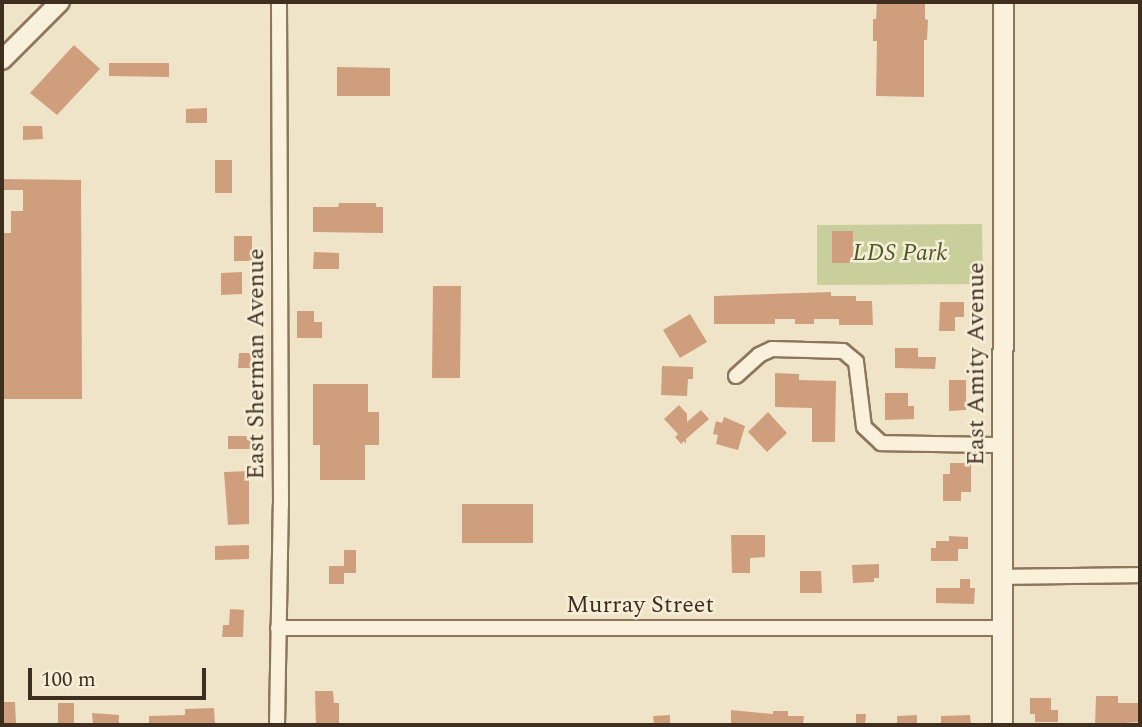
<!DOCTYPE html>
<style>
body{margin:0}
#map{position:relative;width:1142px;height:727px;overflow:hidden;background:#f0e4c8;font-family:Spectral,serif}
div>[style]{position:absolute}
[style*='--x']{left:calc(var(--x)*1px);top:calc(var(--y)*1px);width:calc(var(--w)*1px);rotate:calc(var(--a)*1deg)}
.green>*{inset:0;background:#c9cf9b}
.building>*{inset:0;background:#cf9f7d}
.roads{filter:drop-shadow(2px 0 #8d765c) drop-shadow(-2px 0 #8d765c) drop-shadow(0 2px #8d765c) drop-shadow(0 -2px #8d765c)}
.minor>*{height:14px;margin:-7px;padding:0 7px;transform-origin:7px;border-radius:7px;background:#faf1dc}
.tertiary>*{height:18px;margin:-9px;padding:0 9px;transform-origin:9px;border-radius:9px;background:#faf1dc}
.secondary>*{height:19px;margin:-9.5px;padding:0 9.5px;transform-origin:9.5px;border-radius:9.5px;background:#faf1dc}
span{translate:-50% -50%;white-space:nowrap;text-align:center;line-height:1.15;-webkit-text-stroke:5px #f7eed8;paint-order:stroke}
.park-label{font-size:24px;color:#4d5a26;font-style:italic}
.street-label{font-size:24px;color:#3d2e20}
.frame{position:absolute;inset:0;border:4px solid #3d2e20;pointer-events:none}
.scale{position:absolute;left:28px;top:668px;width:178px;height:32px;box-sizing:border-box;border:4px solid #3d2e20;border-top:0;padding-left:9px;font-size:21px;line-height:24px;white-space:nowrap;color:#3d2e20;-webkit-text-stroke:5px #f7eed8;paint-order:stroke}
</style>
<div id="map">
<div class="green">
<div style="clip-path:polygon(982px 224px,983px 284px,817px 285px,817px 225px)"></div>
</div>
<div class="building">
<div style="clip-path:polygon(877px 2px,925px 2px,925px 19px,928px 20px,927px 40px,924px 40px,924px 97px,876px 96px,877px 41px,873px 41px,873px 19px,876px 19px)"></div>
<div style="clip-path:polygon(74px 45px,100px 69px,57px 115px,30px 93px)"></div>
<div style="clip-path:polygon(109px 63px,169px 63px,169px 77px,109px 76px)"></div>
<div style="clip-path:polygon(337px 67px,390px 68px,390px 96px,337px 96px)"></div>
<div style="clip-path:polygon(207px 108px,207px 123px,186px 123px,186px 109px)"></div>
<div style="clip-path:polygon(23px 126px,42px 126px,43px 139px,23px 140px)"></div>
<div style="clip-path:polygon(215px 160px,232px 160px,232px 193px,215px 193px)"></div>
<div style="clip-path:polygon(2px 179px,81px 180px,82px 399px,2px 399px,2px 233px,11px 233px,11px 211px,23px 211px,23px 190px,2px 190px)"></div>
<div style="clip-path:polygon(339px 203px,376px 203px,376px 207px,383px 207px,383px 233px,313px 232px,313px 207px,338px 207px)"></div>
<div style="clip-path:polygon(832px 231px,853px 231px,853px 263px,832px 263px)"></div>
<div style="clip-path:polygon(234px 236px,252px 236px,252px 261px,234px 261px)"></div>
<div style="clip-path:polygon(314px 252px,339px 253px,339px 269px,313px 269px)"></div>
<div style="clip-path:polygon(242px 272px,242px 294px,221px 295px,221px 273px)"></div>
<div style="clip-path:polygon(433px 286px,461px 286px,460px 378px,432px 378px)"></div>
<div style="clip-path:polygon(831px 292px,831px 296px,856px 296px,856px 301px,872px 301px,873px 325px,839px 325px,839px 319px,814px 319px,814px 324px,795px 324px,795px 319px,775px 319px,775px 324px,714px 324px,714px 296px)"></div>
<div style="clip-path:polygon(940px 302px,964px 302px,964px 317px,955px 317px,955px 331px,939px 331px)"></div>
<div style="clip-path:polygon(297px 311px,314px 311px,314px 322px,322px 322px,322px 338px,297px 338px)"></div>
<div style="clip-path:polygon(690px 314px,707px 342px,680px 358px,663px 330px)"></div>
<div style="clip-path:polygon(895px 348px,918px 348px,918px 357px,936px 357px,935px 369px,895px 368px)"></div>
<div style="clip-path:polygon(239px 353px,251px 353px,250px 368px,238px 368px)"></div>
<div style="clip-path:polygon(662px 366px,693px 367px,693px 379px,688px 379px,687px 396px,661px 395px)"></div>
<div style="clip-path:polygon(775px 373px,799px 374px,799px 380px,836px 381px,835px 442px,812px 442px,812px 408px,775px 407px)"></div>
<div style="clip-path:polygon(949px 380px,966px 380px,966px 410px,949px 411px)"></div>
<div style="clip-path:polygon(313px 384px,368px 384px,368px 412px,379px 412px,379px 445px,365px 445px,365px 480px,320px 480px,320px 445px,313px 445px)"></div>
<div style="clip-path:polygon(885px 393px,908px 393px,908px 406px,914px 406px,914px 419px,885px 420px)"></div>
<div style="clip-path:polygon(679px 405px,687px 414px,687px 422px,701px 410px,709px 419px,686px 439px,686px 444px,684px 441px,681px 444px,675px 437px,678px 434px,664px 419px)"></div>
<div style="clip-path:polygon(768px 412px,787px 433px,767px 452px,748px 432px)"></div>
<div style="clip-path:polygon(724px 417px,745px 426px,738px 450px,716px 444px,718px 435px,713px 434px,716px 421px,722px 423px)"></div>
<div style="clip-path:polygon(228px 436px,251px 436px,251px 449px,228px 449px)"></div>
<div style="clip-path:polygon(950px 463px,971px 463px,971px 492px,961px 492px,961px 501px,943px 501px,943px 474px,950px 474px)"></div>
<div style="clip-path:polygon(249px 471px,249px 524px,228px 525px,224px 472px)"></div>
<div style="clip-path:polygon(462px 504px,533px 504px,533px 543px,462px 543px)"></div>
<div style="clip-path:polygon(731px 535px,765px 535px,765px 557px,750px 558px,750px 573px,732px 573px)"></div>
<div style="clip-path:polygon(949px 536px,968px 537px,968px 549px,958px 549px,958px 561px,931px 561px,931px 548px,936px 548px,936px 541px,949px 541px)"></div>
<div style="clip-path:polygon(249px 545px,249px 559px,215px 560px,215px 546px)"></div>
<div style="clip-path:polygon(344px 550px,356px 550px,356px 573px,344px 573px,344px 584px,329px 584px,329px 566px,344px 566px)"></div>
<div style="clip-path:polygon(879px 564px,879px 578px,874px 578px,874px 582px,853px 583px,852px 565px)"></div>
<div style="clip-path:polygon(800px 571px,821px 571px,822px 593px,800px 593px)"></div>
<div style="clip-path:polygon(960px 579px,970px 579px,970px 588px,975px 588px,974px 604px,936px 603px,936px 588px,960px 588px)"></div>
<div style="clip-path:polygon(230px 609px,244px 610px,243px 637px,222px 637px,223px 625px,229px 625px)"></div>
<div style="clip-path:polygon(315px 691px,333px 691px,334px 703px,339px 703px,339px 725px,316px 725px)"></div>
<div style="clip-path:polygon(1096px 696px,1118px 696px,1118px 703px,1140px 703px,1140px 722px,1095px 725px)"></div>
<div style="clip-path:polygon(1030px 698px,1051px 698px,1051px 710px,1058px 710px,1058px 722px,1035px 722px,1035px 714px,1030px 714px)"></div>
<div style="clip-path:polygon(2px 702px,15px 702px,16px 725px,2px 725px)"></div>
<div style="clip-path:polygon(58px 703px,74px 703px,74px 725px,58px 725px)"></div>
<div style="clip-path:polygon(214px 708px,215px 723px,149px 725px,149px 716px,185px 715px,185px 709px)"></div>
<div style="clip-path:polygon(731px 710px,773px 714px,773px 711px,788px 711px,788px 716px,804px 716px,803px 725px,731px 725px)"></div>
<div style="clip-path:polygon(92px 713px,119px 715px,119px 725px,93px 725px)"></div>
<div style="clip-path:polygon(856px 714px,866px 714px,865px 725px,856px 725px)"></div>
<div style="clip-path:polygon(670px 715px,670px 725px,654px 725px,653px 716px)"></div>
<div style="clip-path:polygon(917px 715px,917px 725px,897px 725px,897px 716px)"></div>
<div style="clip-path:polygon(970px 715px,971px 725px,941px 725px,941px 716px)"></div>
</div>
<div class="roads">
<div class="minor">
<div style="--x:736;--y:376;--w:31;--a:-42"></div>
<div style="--x:759;--y:355;--w:14;--a:-25"></div>
<div style="--x:772;--y:349;--w:71;--a:1.6"></div>
<div style="--x:843;--y:351;--w:17;--a:40"></div>
<div style="--x:856;--y:362;--w:65;--a:83"></div>
<div style="--x:864;--y:427;--w:23;--a:43"></div>
<div style="--x:881;--y:443;--w:120;--a:1"></div>
<div style="--x:1002;--y:577;--w:138;--a:-0.8"></div>
<div style="--x:278;--y:628;--w:724;--a:0"></div>
<div style="--x:277;--y:725;--w:221;--a:-89"></div>
<div style="--x:281;--y:504;--w:502;--a:-90.23"></div>
</div>
<div class="tertiary">
<div style="--x:2;--y:60;--w:82;--a:-45"></div>
</div>
<div class="secondary">
<div style="--x:1002;--y:725;--w:723;--a:-89.92"></div>
</div>
</div>
<div class="park-label">
<span style="left:900px;top:254px">LDS Park</span>
</div>
<div class="street-label">
<span style="left:257px;top:364px;rotate:-90deg">East Sherman Avenue</span>
<span style="left:977px;top:364px;rotate:-90deg">East Amity Avenue</span>
<span style="left:640px;top:606px">Murray Street</span>
</div>
<div class="frame"></div>
<div class="scale">100 m</div>
</div>
